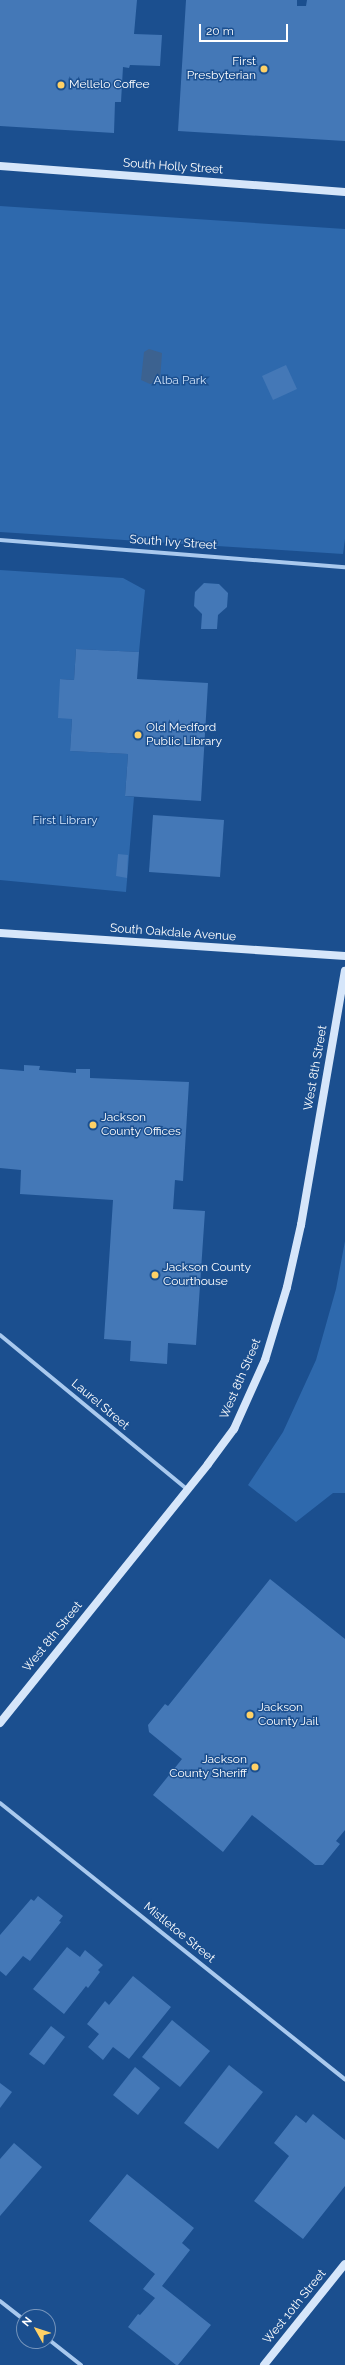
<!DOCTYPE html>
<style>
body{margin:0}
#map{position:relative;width:345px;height:2365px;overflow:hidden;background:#1b4f8f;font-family:Raleway,sans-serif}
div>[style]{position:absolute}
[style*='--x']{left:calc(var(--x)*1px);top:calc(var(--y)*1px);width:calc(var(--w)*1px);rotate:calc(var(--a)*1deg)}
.green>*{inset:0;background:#2e69ad}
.water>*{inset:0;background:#3c6290}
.building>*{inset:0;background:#4478b7}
.street>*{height:4px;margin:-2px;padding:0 2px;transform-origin:2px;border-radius:2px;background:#a9c9ee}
.secondary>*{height:8px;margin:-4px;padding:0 4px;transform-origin:4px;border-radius:4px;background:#d6e6fa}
.dots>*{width:11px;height:11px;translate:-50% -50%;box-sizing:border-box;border:2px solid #1b4f8f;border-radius:50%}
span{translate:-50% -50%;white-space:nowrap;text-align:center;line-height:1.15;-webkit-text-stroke:3px #1b4f8f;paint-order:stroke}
.poi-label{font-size:12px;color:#fff}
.right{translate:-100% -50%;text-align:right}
.left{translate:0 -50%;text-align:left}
.street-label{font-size:12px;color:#fff}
.park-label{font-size:12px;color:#cfe3fa}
.north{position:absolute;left:16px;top:2309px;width:40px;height:40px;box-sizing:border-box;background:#1b4f8f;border:1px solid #7695bc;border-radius:50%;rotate:309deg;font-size:11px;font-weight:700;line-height:16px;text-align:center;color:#fff}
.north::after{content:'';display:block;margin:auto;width:14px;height:18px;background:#ffd166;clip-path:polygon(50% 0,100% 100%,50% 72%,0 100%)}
.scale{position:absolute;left:199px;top:24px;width:89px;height:18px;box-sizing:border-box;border:2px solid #fff;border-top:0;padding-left:5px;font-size:12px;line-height:14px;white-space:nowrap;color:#fff;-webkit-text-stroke:3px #1b4f8f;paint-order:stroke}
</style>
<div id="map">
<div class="green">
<div style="clip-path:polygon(0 206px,345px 229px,345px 539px,343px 554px,0 532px)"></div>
<div style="clip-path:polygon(0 570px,123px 578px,145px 590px,139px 652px,76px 649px,74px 680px,60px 679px,72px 719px,70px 751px,128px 754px,125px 796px,134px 797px,126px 892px,0 880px)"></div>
<div style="clip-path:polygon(345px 1241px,345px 1493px,333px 1493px,296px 1522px,248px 1485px,283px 1432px,316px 1360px,336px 1289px)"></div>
</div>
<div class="water">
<div style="clip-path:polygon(149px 349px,162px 353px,160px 381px,150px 384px,141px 380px,144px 352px)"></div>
</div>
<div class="building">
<div style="clip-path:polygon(0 0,137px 0,134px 34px,162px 35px,160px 66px,130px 65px,129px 68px,123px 67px,121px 102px,115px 102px,114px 133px,0 126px)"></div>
<div style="clip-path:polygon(186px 0,297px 0,297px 6px,306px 6px,307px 0,345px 0,345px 141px,178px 131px)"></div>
<div style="clip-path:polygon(286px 365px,297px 389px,273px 400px,262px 376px)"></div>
<div style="clip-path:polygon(204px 583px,219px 584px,228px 593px,227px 607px,218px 615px,217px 629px,201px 629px,202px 614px,194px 606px,195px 592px)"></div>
<div style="clip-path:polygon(76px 649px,139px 652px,137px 679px,208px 683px,201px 801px,125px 796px,128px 754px,70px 751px,72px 719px,58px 718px,60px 679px,74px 680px)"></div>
<div style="clip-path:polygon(153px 815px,224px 820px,220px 877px,149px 872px)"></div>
<div style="clip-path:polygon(118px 854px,128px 855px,127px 878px,116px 876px)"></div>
<div style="clip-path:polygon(24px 1065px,40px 1066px,39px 1070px,76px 1073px,76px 1069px,90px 1069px,90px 1078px,189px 1082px,183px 1181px,175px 1180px,173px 1209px,205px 1211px,196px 1345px,168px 1343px,167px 1364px,130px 1361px,131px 1341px,104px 1339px,113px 1200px,20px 1194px,21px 1170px,0 1168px,0 1069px,24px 1071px)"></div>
<div style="clip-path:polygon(270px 1579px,345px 1639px,345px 1830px,336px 1841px,340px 1844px,323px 1865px,315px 1865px,252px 1815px,223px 1852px,153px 1795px,182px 1759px,149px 1732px,148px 1725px,165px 1704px,168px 1706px)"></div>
<div style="clip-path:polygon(38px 1896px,63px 1916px,59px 1921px,61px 1922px,30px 1961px,23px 1956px,6px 1976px,0 1971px,0 1935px,31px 1899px,34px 1901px)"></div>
<div style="clip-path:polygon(67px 1947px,80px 1957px,85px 1950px,103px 1965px,98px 1970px,100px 1972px,88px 1988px,86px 1986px,64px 2014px,33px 1989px)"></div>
<div style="clip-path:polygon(133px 1976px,171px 2007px,129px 2059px,113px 2047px,103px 2060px,88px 2047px,99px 2034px,87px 2024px,105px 2001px,109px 2005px)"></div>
<div style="clip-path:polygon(172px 2020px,210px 2051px,180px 2087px,142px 2057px)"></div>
<div style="clip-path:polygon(51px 2026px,65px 2037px,44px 2065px,29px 2054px)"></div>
<div style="clip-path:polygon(229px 2065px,263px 2092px,218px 2149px,184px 2123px)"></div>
<div style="clip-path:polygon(135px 2067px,160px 2088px,138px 2115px,113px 2095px)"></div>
<div style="clip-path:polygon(0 2083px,12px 2092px,0 2108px)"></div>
<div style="clip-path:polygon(313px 2114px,345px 2140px,345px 2186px,303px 2239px,254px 2201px,289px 2156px,274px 2143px,296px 2115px,306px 2123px)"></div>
<div style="clip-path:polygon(14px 2143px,42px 2167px,0 2216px,0 2159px)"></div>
<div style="clip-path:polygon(127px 2174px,194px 2228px,182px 2243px,190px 2250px,162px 2286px,211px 2325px,178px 2365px,176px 2365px,128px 2327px,138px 2314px,140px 2315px,155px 2298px,143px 2289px,155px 2274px,89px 2221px)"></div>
</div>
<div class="street">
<div style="--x:0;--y:540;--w:346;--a:4.5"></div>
<div style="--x:0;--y:1335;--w:244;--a:39.5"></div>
<div style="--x:0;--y:1803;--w:442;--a:38.7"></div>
<div style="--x:0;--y:2301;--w:31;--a:38"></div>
<div style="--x:48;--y:2339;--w:42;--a:38.2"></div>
</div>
<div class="secondary">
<div style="--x:0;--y:166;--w:346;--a:4.3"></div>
<div style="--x:0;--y:933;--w:346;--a:3.8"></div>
<div style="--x:0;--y:1723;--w:332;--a:-51.2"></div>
<div style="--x:208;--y:1464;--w:44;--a:-53.4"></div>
<div style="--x:234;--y:1429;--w:76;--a:-65.8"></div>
<div style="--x:265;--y:1360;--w:76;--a:-73.2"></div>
<div style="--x:287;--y:1287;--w:64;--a:-77.3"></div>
<div style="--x:301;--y:1225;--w:258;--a:-80.2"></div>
<div style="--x:264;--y:2365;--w:129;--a:-51.3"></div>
</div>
<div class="dots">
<div style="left:264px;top:69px;background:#ffd166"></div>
<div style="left:61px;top:85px;background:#ffd166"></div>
<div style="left:138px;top:735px;background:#ffd166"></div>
<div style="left:93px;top:1125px;background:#ffd166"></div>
<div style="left:155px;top:1275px;background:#ffd166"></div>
<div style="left:250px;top:1715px;background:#ffd166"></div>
<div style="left:255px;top:1767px;background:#ffd166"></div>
</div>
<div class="poi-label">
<span class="right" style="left:256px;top:69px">First<br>Presbyterian</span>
<span class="left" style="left:69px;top:85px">Mellelo Coffee</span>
<span class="left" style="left:146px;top:735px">Old Medford<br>Public Library</span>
<span class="left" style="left:101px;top:1125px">Jackson<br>County Offices</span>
<span class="left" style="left:163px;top:1275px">Jackson County<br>Courthouse</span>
<span class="left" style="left:258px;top:1715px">Jackson<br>County Jail</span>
<span class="right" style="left:247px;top:1767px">Jackson<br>County Sheriff</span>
</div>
<div class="street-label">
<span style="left:173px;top:167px;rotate:4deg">South Holly Street</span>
<span style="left:173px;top:543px;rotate:4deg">South Ivy Street</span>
<span style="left:173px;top:933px;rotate:4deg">South Oakdale Avenue</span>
<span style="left:316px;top:1068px;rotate:-80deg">West 8th Street</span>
<span style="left:241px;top:1379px;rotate:-67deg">West 8th Street</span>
<span style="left:100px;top:1405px;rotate:40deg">Laurel Street</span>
<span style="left:53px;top:1637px;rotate:-51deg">West 8th Street</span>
<span style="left:179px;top:1933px;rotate:39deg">Mistletoe Street</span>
<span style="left:295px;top:2307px;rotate:-51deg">West 10th Street</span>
</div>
<div class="park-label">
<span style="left:180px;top:381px">Alba Park</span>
<span style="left:65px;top:821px">First Library</span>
</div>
<div class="north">N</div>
<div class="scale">20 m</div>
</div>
